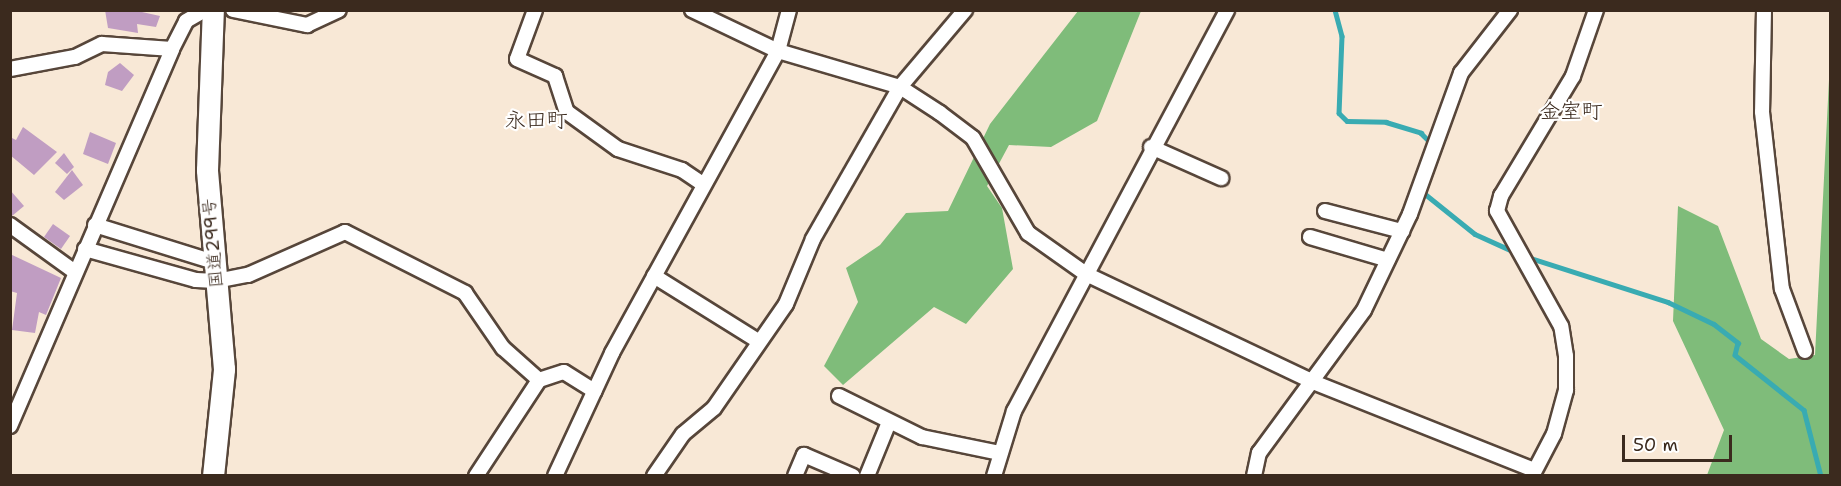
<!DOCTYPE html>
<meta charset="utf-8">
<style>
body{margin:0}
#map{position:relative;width:1841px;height:486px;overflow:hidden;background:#f8e8d6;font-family:"Shantell Sans","Klee One",sans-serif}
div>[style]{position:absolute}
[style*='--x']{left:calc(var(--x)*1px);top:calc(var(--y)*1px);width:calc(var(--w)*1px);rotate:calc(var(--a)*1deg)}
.forest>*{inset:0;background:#7fbc7a}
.stream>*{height:4.5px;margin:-2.25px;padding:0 2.25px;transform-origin:2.25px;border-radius:2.25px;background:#39abb2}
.building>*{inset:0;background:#c09dc2}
.roads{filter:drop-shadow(2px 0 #57463a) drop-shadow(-2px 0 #57463a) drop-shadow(0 2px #57463a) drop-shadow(0 -2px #57463a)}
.minor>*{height:14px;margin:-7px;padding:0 7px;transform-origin:7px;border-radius:7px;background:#fff}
.highway>*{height:21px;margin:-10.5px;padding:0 10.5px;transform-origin:10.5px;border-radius:10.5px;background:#fff}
span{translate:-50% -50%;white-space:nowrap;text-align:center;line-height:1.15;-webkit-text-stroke:4.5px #fff;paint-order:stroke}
.street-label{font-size:18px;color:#3b2a1e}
.quarter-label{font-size:21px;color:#3b2a1e}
.frame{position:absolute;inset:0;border:12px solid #3b2a1e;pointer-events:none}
.scale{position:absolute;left:1622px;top:435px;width:110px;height:27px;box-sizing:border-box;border:3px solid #3b2a1e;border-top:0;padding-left:8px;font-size:18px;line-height:21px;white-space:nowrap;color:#3b2a1e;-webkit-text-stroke:4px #fff;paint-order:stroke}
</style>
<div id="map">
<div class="forest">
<div style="clip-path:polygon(1078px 11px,1141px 11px,1097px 121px,1051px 147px,1009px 145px,987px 186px,1002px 208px,1013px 269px,966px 324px,934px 307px,843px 385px,824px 366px,858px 302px,846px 268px,880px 245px,906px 213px,948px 211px,990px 124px)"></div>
<div style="clip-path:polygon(1830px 60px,1830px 475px,1707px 475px,1724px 430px,1673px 321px,1678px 206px,1718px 226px,1761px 339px,1789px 359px,1815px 355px)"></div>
</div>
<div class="stream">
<div style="--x:1335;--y:10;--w:27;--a:75"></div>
<div style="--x:1342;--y:36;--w:77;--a:92.2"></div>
<div style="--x:1339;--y:113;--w:11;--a:45"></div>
<div style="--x:1347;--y:121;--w:39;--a:1"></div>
<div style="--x:1386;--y:122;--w:37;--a:17"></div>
<div style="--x:1421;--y:133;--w:16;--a:45"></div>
<div style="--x:1424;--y:193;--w:65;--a:38.8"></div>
<div style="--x:1475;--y:234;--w:46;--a:24.3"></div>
<div style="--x:1527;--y:257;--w:148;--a:17.7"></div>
<div style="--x:1668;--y:302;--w:51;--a:25.6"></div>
<div style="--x:1714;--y:324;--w:31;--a:38"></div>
<div style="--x:1738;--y:343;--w:12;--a:104"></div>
<div style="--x:1735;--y:355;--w:88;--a:38.6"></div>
<div style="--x:1804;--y:410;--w:68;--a:75.6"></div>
</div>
<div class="building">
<div style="clip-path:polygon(105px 10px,133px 10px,160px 16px,156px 27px,137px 24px,138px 33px,108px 28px)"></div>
<div style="clip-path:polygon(120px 63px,134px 75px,122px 91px,105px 85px,108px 72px)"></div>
<div style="clip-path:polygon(23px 127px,57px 152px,34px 175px,10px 155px,10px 137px,16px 140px)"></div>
<div style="clip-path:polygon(90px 132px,116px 143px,108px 164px,83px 154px)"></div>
<div style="clip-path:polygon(64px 153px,74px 167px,67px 174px,55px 163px)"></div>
<div style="clip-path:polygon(72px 170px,83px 185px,64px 200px,55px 192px)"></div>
<div style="clip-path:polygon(10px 190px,24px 206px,12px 216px,10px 216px)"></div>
<div style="clip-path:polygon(53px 224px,70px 236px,61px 249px,44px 237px)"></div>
<div style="clip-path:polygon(10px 254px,61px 278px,46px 315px,39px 312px,35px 333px,12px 330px,17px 293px,10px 291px)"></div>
</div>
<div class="roads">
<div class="minor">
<div style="--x:233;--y:10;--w:76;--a:11.5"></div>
<div style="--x:307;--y:25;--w:35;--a:-25"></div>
<div style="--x:535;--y:10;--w:52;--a:110.2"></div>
<div style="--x:517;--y:59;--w:42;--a:24.1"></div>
<div style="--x:555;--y:76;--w:38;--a:72"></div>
<div style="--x:567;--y:112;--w:63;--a:36"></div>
<div style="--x:618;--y:149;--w:67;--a:18.2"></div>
<div style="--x:682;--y:170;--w:25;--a:34"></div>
<div style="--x:692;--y:10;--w:95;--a:25.5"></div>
<div style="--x:778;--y:51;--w:127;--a:16.4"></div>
<div style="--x:900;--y:87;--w:48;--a:33"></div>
<div style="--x:940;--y:113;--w:41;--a:37.1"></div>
<div style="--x:973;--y:138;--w:110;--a:59.9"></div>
<div style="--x:1028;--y:233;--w:71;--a:35.3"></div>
<div style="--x:1086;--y:274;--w:251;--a:25.4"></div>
<div style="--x:1313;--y:382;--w:238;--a:21.7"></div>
<div style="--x:1764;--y:10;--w:102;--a:91.1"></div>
<div style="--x:1762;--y:112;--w:178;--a:83.6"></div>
<div style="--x:1782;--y:289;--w:66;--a:69.6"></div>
<div style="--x:10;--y:69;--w:66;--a:-10.5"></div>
<div style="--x:75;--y:57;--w:30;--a:-26"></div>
<div style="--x:102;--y:44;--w:70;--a:4.1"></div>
<div style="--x:1151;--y:147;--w:77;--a:23.9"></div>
<div style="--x:1325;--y:211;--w:80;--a:14.6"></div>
<div style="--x:10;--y:225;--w:80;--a:35.9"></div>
<div style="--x:95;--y:225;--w:125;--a:17.3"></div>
<div style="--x:1310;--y:237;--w:81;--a:16.4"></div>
<div style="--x:85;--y:249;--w:115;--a:15.6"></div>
<div style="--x:196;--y:280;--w:20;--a:3"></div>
<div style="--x:216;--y:281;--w:33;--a:-11"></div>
<div style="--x:248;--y:275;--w:106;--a:-23.9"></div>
<div style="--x:345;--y:232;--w:135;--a:26.9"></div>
<div style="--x:465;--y:293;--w:67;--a:55.4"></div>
<div style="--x:503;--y:348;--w:48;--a:41.6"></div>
<div style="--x:654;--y:276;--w:123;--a:32"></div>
<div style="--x:839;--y:396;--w:93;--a:26.3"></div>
<div style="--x:922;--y:437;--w:80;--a:11.6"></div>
<div style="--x:10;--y:426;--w:410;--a:-66.7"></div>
<div style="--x:172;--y:49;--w:31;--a:-63"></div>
<div style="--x:186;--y:21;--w:22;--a:-30"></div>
<div style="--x:476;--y:476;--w:115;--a:-56.7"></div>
<div style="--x:539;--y:380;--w:26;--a:-18"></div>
<div style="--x:564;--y:372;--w:36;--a:32"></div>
<div style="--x:555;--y:476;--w:136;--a:-65.1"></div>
<div style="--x:612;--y:353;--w:345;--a:-61.2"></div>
<div style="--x:778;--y:51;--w:42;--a:-75"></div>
<div style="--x:654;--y:476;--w:51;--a:-55.4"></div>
<div style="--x:683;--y:434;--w:40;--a:-40"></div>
<div style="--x:714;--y:408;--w:126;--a:-55.3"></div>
<div style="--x:786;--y:304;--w:70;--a:-67.4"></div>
<div style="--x:813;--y:239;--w:175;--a:-60.2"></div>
<div style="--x:900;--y:87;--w:101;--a:-49.8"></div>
<div style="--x:795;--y:476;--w:23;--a:-67"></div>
<div style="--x:804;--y:455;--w:53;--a:23.2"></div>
<div style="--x:867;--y:476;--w:58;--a:-67.8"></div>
<div style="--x:994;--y:476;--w:68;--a:-72.9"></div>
<div style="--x:1014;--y:411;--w:454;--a:-62"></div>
<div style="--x:1254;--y:476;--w:24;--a:-78"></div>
<div style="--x:1259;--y:453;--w:177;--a:-53.7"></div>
<div style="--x:1364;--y:310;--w:106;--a:-64.4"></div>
<div style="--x:1410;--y:214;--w:150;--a:-70.1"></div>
<div style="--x:1461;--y:73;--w:80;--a:-52.1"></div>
<div style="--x:1532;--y:476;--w:47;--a:-62.4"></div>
<div style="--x:1554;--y:434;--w:46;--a:-74.7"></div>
<div style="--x:1566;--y:390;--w:34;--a:-90"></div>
<div style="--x:1566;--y:356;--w:30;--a:-99"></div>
<div style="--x:1561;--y:326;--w:132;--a:-119.1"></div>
<div style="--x:1497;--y:211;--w:16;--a:-75"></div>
<div style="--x:1501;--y:196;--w:140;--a:-59"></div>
<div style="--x:1573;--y:76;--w:70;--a:-70.8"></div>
</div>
<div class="highway">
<div style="--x:213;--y:476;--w:108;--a:-84.1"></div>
<div style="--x:224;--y:369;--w:200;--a:-94.9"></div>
<div style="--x:207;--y:170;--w:160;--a:-87.9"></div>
</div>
</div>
<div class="street-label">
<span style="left:213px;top:243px;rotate:-95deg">国道299号</span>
</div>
<div class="quarter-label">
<span style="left:1571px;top:111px">金室町</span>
<span style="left:536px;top:120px">永田町</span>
</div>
<div class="frame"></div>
<div class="scale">50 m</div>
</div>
